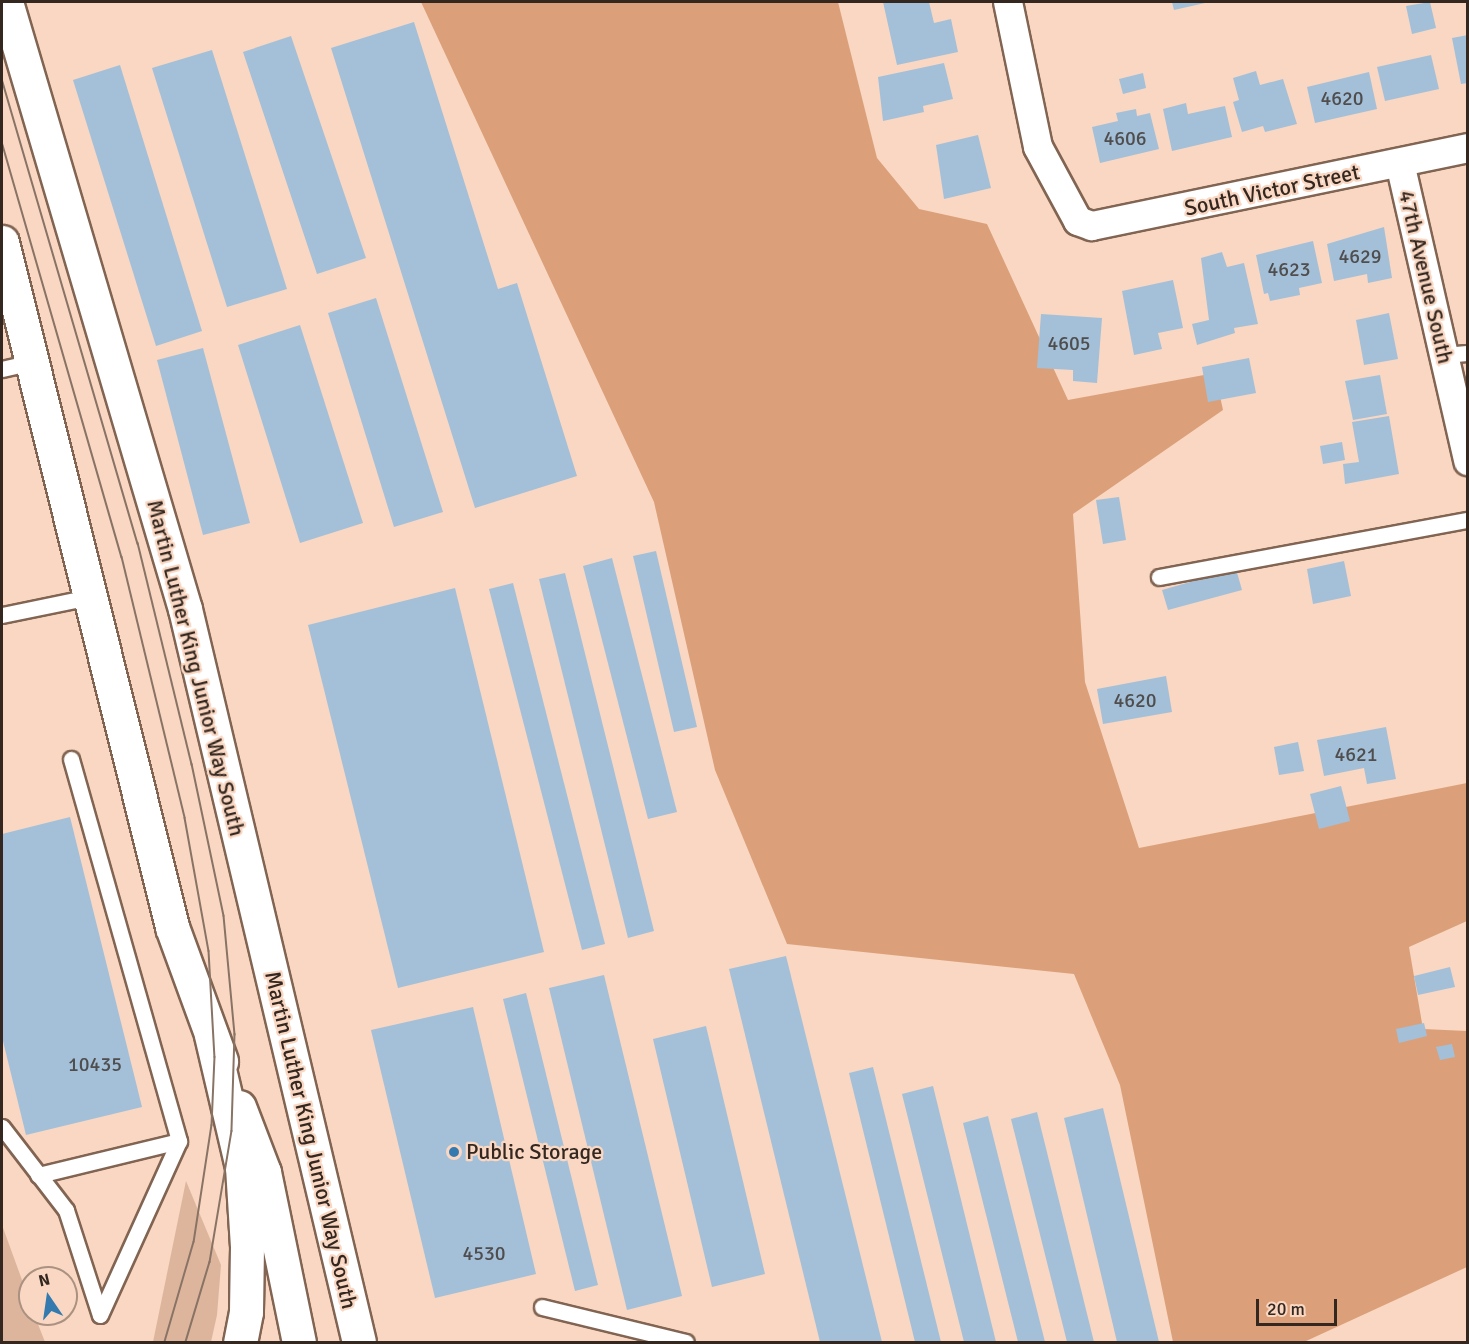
<!DOCTYPE html>
<style>
body{margin:0}
#map{position:relative;width:1469px;height:1344px;overflow:hidden;background:#f9d7c2;font-family:Signika,sans-serif}
div>[style]{position:absolute}
[style*='--x']{left:calc(var(--x)*1px);top:calc(var(--y)*1px);width:calc(var(--w)*1px);rotate:calc(var(--a)*1deg)}
.green>*{inset:0;background:#ddb59c}
.forest>*{inset:0;background:#dba079}
.building>*{inset:0;background:#a3c0d8}
.roads{filter:drop-shadow(2px 0 #816452) drop-shadow(-2px 0 #816452) drop-shadow(0 2px #816452) drop-shadow(0 -2px #816452)}
.lane>*{height:15px;margin:-7.5px;padding:0 7.5px;transform-origin:7.5px;border-radius:7.5px;background:#fff}
.street>*{height:28px;margin:-14px;padding:0 14px;transform-origin:14px;border-radius:14px;background:#fff}
.secondary>*{height:33px;margin:-16.5px;padding:0 16.5px;transform-origin:16.5px;border-radius:16.5px;background:#fff}
.highway>*{height:33px;margin:-16.5px;padding:0 16.5px;transform-origin:16.5px;border-radius:16.5px;background:#fff}
.tram>*{height:1.5px;margin:-0.75px;padding:0 0.75px;transform-origin:0.75px;border-radius:0.75px;background:#887365}
.dots>*{width:16px;height:16px;translate:-50% -50%;box-sizing:border-box;border:3px solid #f9d7c2;border-radius:50%}
span{translate:-50% -50%;white-space:nowrap;text-align:center;line-height:1.15;-webkit-text-stroke:4.5px #f9d7c2;paint-order:stroke}
.number-label{font-size:20px;color:#4f4d4d}
.number-label span{-webkit-text-stroke-width:0}
.street-label{font-size:22px;color:#33271f}
.poi-label{font-size:22px;color:#33271f}
.left{translate:0 -50%;text-align:left}
.frame{position:absolute;inset:0;border:3px solid #33271f;pointer-events:none}
.north{position:absolute;left:18px;top:1266px;width:60px;height:60px;box-sizing:border-box;background:#f9d7c2;border:2px solid #aa9181;border-radius:50%;rotate:347deg;font-size:16px;font-weight:700;line-height:24px;text-align:center;color:#33271f}
.north::after{content:'';display:block;margin:auto;width:21px;height:27px;background:#347aaf;clip-path:polygon(50% 0,100% 100%,50% 72%,0 100%)}
.scale{position:absolute;left:1256px;top:1299px;width:81px;height:27px;box-sizing:border-box;border:3px solid #33271f;border-top:0;padding-left:8px;font-size:18px;line-height:21px;white-space:nowrap;color:#33271f;-webkit-text-stroke:4px #f9d7c2;paint-order:stroke}
</style>
<div id="map">
<div class="green">
<div style="clip-path:polygon(186px 1181px,221px 1265px,217px 1315px,211px 1342px,153px 1342px)"></div>
<div style="clip-path:polygon(2px 1225px,30px 1302px,30px 1314px,34px 1314px,45px 1342px,2px 1342px)"></div>
</div>
<div class="forest">
<div style="clip-path:polygon(421px 2px,838px 2px,877px 158px,919px 209px,987px 224px,1068px 400px,1215px 373px,1223px 410px,1073px 514px,1085px 682px,1139px 848px,1467px 783px,1467px 921px,1409px 947px,1423px 1029px,1467px 1031px,1467px 1267px,1304px 1342px,1173px 1342px,1120px 1085px,1074px 974px,787px 944px,715px 770px,654px 502px)"></div>
</div>
<div class="building">
<div style="clip-path:polygon(883px 2px,929px 2px,934px 23px,951px 19px,958px 52px,897px 65px)"></div>
<div style="clip-path:polygon(1172px 2px,1204px 2px,1205px 3px,1174px 10px)"></div>
<div style="clip-path:polygon(1430px 2px,1436px 28px,1412px 34px,1406px 6px)"></div>
<div style="clip-path:polygon(414px 22px,498px 289px,517px 283px,577px 476px,475px 508px,331px 48px)"></div>
<div style="clip-path:polygon(1468px 35px,1468px 83px,1461px 84px,1452px 38px)"></div>
<div style="clip-path:polygon(291px 36px,366px 258px,317px 274px,243px 52px)"></div>
<div style="clip-path:polygon(212px 50px,287px 289px,227px 307px,152px 68px)"></div>
<div style="clip-path:polygon(1431px 55px,1439px 89px,1385px 101px,1377px 67px)"></div>
<div style="clip-path:polygon(944px 63px,953px 99px,923px 106px,924px 112px,883px 121px,878px 77px)"></div>
<div style="clip-path:polygon(120px 65px,202px 331px,156px 346px,73px 80px)"></div>
<div style="clip-path:polygon(1256px 71px,1260px 85px,1283px 79px,1297px 124px,1265px 132px,1263px 126px,1242px 132px,1233px 102px,1239px 100px,1233px 78px)"></div>
<div style="clip-path:polygon(1369px 72px,1377px 109px,1315px 123px,1307px 87px)"></div>
<div style="clip-path:polygon(1143px 73px,1146px 88px,1123px 94px,1119px 79px)"></div>
<div style="clip-path:polygon(1186px 103px,1188px 114px,1225px 106px,1232px 137px,1172px 151px,1163px 109px)"></div>
<div style="clip-path:polygon(1136px 109px,1137px 116px,1150px 113px,1159px 149px,1100px 163px,1092px 127px,1118px 121px,1116px 113px)"></div>
<div style="clip-path:polygon(978px 135px,991px 188px,944px 199px,936px 145px)"></div>
<div style="clip-path:polygon(1384px 227px,1392px 278px,1368px 283px,1367px 274px,1334px 281px,1327px 244px)"></div>
<div style="clip-path:polygon(1313px 241px,1322px 283px,1299px 288px,1300px 295px,1270px 301px,1268px 293px,1264px 294px,1256px 255px)"></div>
<div style="clip-path:polygon(1222px 252px,1227px 267px,1244px 263px,1258px 324px,1234px 328px,1235px 333px,1197px 345px,1192px 324px,1209px 320px,1201px 258px)"></div>
<div style="clip-path:polygon(1173px 280px,1183px 328px,1158px 333px,1162px 349px,1134px 355px,1122px 291px)"></div>
<div style="clip-path:polygon(376px 298px,443px 512px,394px 527px,328px 313px)"></div>
<div style="clip-path:polygon(1389px 313px,1398px 359px,1364px 365px,1356px 320px)"></div>
<div style="clip-path:polygon(1041px 314px,1102px 318px,1097px 383px,1073px 381px,1073px 370px,1037px 368px)"></div>
<div style="clip-path:polygon(300px 325px,363px 523px,300px 543px,238px 345px)"></div>
<div style="clip-path:polygon(203px 348px,250px 523px,203px 535px,157px 360px)"></div>
<div style="clip-path:polygon(1249px 358px,1256px 393px,1208px 402px,1202px 367px)"></div>
<div style="clip-path:polygon(1380px 375px,1387px 414px,1353px 420px,1345px 381px)"></div>
<div style="clip-path:polygon(1389px 416px,1399px 474px,1345px 484px,1343px 464px,1359px 462px,1352px 422px)"></div>
<div style="clip-path:polygon(1342px 442px,1345px 460px,1323px 464px,1320px 446px)"></div>
<div style="clip-path:polygon(1119px 497px,1126px 540px,1103px 544px,1096px 500px)"></div>
<div style="clip-path:polygon(656px 551px,697px 727px,674px 732px,633px 556px)"></div>
<div style="clip-path:polygon(612px 558px,677px 812px,648px 819px,583px 566px)"></div>
<div style="clip-path:polygon(1344px 561px,1351px 596px,1313px 604px,1307px 569px)"></div>
<div style="clip-path:polygon(1236px 569px,1242px 590px,1168px 610px,1162px 590px)"></div>
<div style="clip-path:polygon(565px 573px,654px 931px,628px 938px,539px 579px)"></div>
<div style="clip-path:polygon(513px 583px,605px 944px,582px 950px,489px 589px)"></div>
<div style="clip-path:polygon(455px 588px,544px 952px,398px 988px,308px 625px)"></div>
<div style="clip-path:polygon(1166px 676px,1172px 712px,1103px 724px,1097px 689px)"></div>
<div style="clip-path:polygon(1386px 727px,1396px 779px,1367px 784px,1364px 768px,1324px 776px,1317px 740px)"></div>
<div style="clip-path:polygon(1298px 742px,1304px 771px,1279px 775px,1274px 747px)"></div>
<div style="clip-path:polygon(1341px 786px,1350px 821px,1319px 829px,1310px 794px)"></div>
<div style="clip-path:polygon(70px 817px,142px 1107px,26px 1135px,2px 1037px,2px 834px)"></div>
<div style="clip-path:polygon(786px 956px,882px 1342px,820px 1342px,729px 969px)"></div>
<div style="clip-path:polygon(1450px 967px,1455px 987px,1418px 995px,1414px 976px)"></div>
<div style="clip-path:polygon(604px 975px,682px 1296px,627px 1310px,549px 988px)"></div>
<div style="clip-path:polygon(526px 993px,598px 1285px,575px 1291px,503px 999px)"></div>
<div style="clip-path:polygon(473px 1007px,536px 1274px,435px 1298px,371px 1030px)"></div>
<div style="clip-path:polygon(1424px 1023px,1427px 1036px,1399px 1043px,1396px 1029px)"></div>
<div style="clip-path:polygon(706px 1026px,765px 1274px,712px 1287px,653px 1039px)"></div>
<div style="clip-path:polygon(1452px 1044px,1455px 1057px,1440px 1060px,1436px 1047px)"></div>
<div style="clip-path:polygon(873px 1067px,941px 1342px,915px 1342px,849px 1073px)"></div>
<div style="clip-path:polygon(933px 1086px,996px 1342px,964px 1342px,902px 1094px)"></div>
<div style="clip-path:polygon(1103px 1108px,1159px 1342px,1117px 1342px,1064px 1118px)"></div>
<div style="clip-path:polygon(1037px 1112px,1094px 1342px,1067px 1342px,1011px 1119px)"></div>
<div style="clip-path:polygon(988px 1116px,1045px 1342px,1018px 1342px,963px 1123px)"></div>
</div>
<div class="roads">
<div class="lane">
<div style="--x:1443;--y:355;--w:25;--a:-5"></div>
<div style="--x:2;--y:369;--w:32;--a:-13"></div>
<div style="--x:1159;--y:577;--w:314;--a:-10.5"></div>
<div style="--x:2;--y:615;--w:90;--a:-11.6"></div>
<div style="--x:71;--y:759;--w:397;--a:74.2"></div>
<div style="--x:2;--y:1127;--w:105;--a:52.4"></div>
<div style="--x:66;--y:1210;--w:110;--a:72.1"></div>
<div style="--x:100;--y:1315;--w:191;--a:-65.6"></div>
<div style="--x:179;--y:1141;--w:145;--a:166.4"></div>
<div style="--x:542;--y:1307;--w:148;--a:13.7"></div>
</div>
<div class="street">
<div style="--x:1008;--y:2;--w:148;--a:78.3"></div>
<div style="--x:1038;--y:147;--w:84;--a:61.6"></div>
<div style="--x:1078;--y:221;--w:15;--a:20"></div>
<div style="--x:1092;--y:226;--w:384;--a:-11.7"></div>
<div style="--x:1400;--y:163;--w:306;--a:77.1"></div>
</div>
<div class="secondary">
<div style="--x:6;--y:2;--w:633;--a:73.57"></div>
<div style="--x:185;--y:609;--w:753;--a:76.65"></div>
<div style="--x:2;--y:242;--w:706;--a:76.06"></div>
<div style="--x:172;--y:927;--w:143;--a:69.9"></div>
<div style="--x:239;--y:1107;--w:70;--a:69"></div>
<div style="--x:264;--y:1172;--w:174;--a:78.4"></div>
</div>
<div class="highway">
<div style="--x:211;--y:1035;--w:136;--a:76.8"></div>
<div style="--x:242;--y:1167;--w:80;--a:86.4"></div>
<div style="--x:247;--y:1247;--w:65;--a:90.9"></div>
<div style="--x:246;--y:1312;--w:31;--a:101"></div>
</div>
</div>
<div class="tram">
<div style="--x:2;--y:79;--w:484;--a:73.7"></div>
<div style="--x:138;--y:543;--w:228;--a:76.3"></div>
<div style="--x:192;--y:764;--w:155;--a:78.1"></div>
<div style="--x:224;--y:916;--w:119;--a:84.7"></div>
<div style="--x:235;--y:1034;--w:97;--a:91.8"></div>
<div style="--x:232;--y:1131;--w:133;--a:99.5"></div>
<div style="--x:210;--y:1262;--w:84;--a:106.7"></div>
<div style="--x:2;--y:142;--w:432;--a:73.9"></div>
<div style="--x:122;--y:557;--w:268;--a:76.4"></div>
<div style="--x:185;--y:818;--w:135;--a:79.8"></div>
<div style="--x:209;--y:951;--w:106;--a:86.8"></div>
<div style="--x:215;--y:1057;--w:68;--a:92.5"></div>
<div style="--x:212;--y:1125;--w:118;--a:98.7"></div>
<div style="--x:194;--y:1242;--w:104;--a:106.2"></div>
</div>
<div class="dots">
<div style="left:454px;top:1152px;background:#347aaf"></div>
</div>
<div class="number-label">
<span style="left:1342px;top:98px">4620</span>
<span style="left:1125px;top:138px">4606</span>
<span style="left:1360px;top:256px">4629</span>
<span style="left:1289px;top:269px">4623</span>
<span style="left:1069px;top:343px">4605</span>
<span style="left:1135px;top:700px">4620</span>
<span style="left:1356px;top:754px">4621</span>
<span style="left:95px;top:1064px">10435</span>
<span style="left:484px;top:1253px">4530</span>
</div>
<div class="street-label">
<span style="left:1272px;top:190px;rotate:-12deg">South Victor Street</span>
<span style="left:1426px;top:277px;rotate:77deg">47th Avenue South</span>
<span style="left:196px;top:668px;rotate:76deg">Martin Luther King Junior Way South</span>
<span style="left:311px;top:1140px;rotate:77deg">Martin Luther King Junior Way South</span>
</div>
<div class="poi-label">
<span class="left" style="left:466px;top:1152px">Public Storage</span>
</div>
<div class="frame"></div>
<div class="north">N</div>
<div class="scale">20 m</div>
</div>
